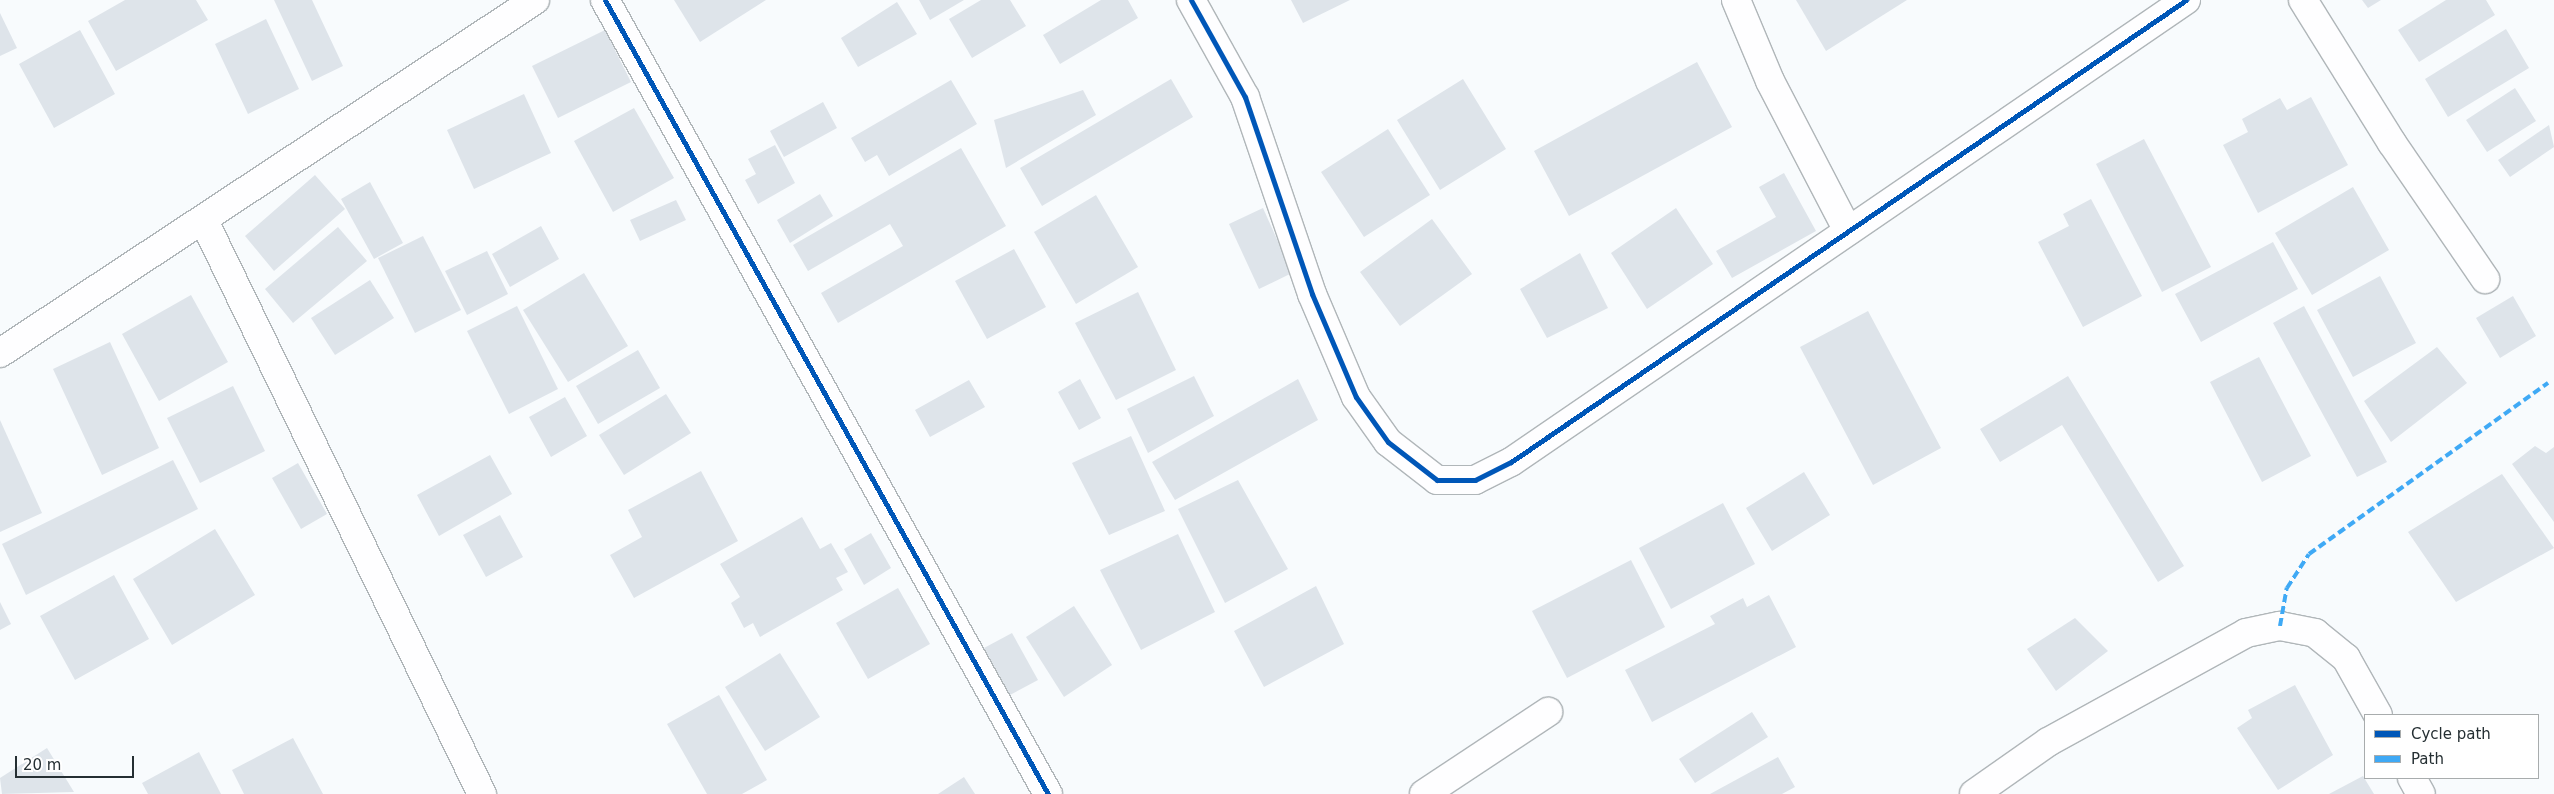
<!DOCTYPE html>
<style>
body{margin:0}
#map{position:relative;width:2554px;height:794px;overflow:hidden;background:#f8fbfd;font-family:"DejaVu Sans",sans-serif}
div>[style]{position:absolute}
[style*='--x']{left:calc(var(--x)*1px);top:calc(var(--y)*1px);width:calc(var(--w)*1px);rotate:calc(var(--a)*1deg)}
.building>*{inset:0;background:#dee4ea}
.roads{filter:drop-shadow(1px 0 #b0b6b9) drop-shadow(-1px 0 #b0b6b9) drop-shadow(0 1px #b0b6b9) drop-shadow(0 -1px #b0b6b9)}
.street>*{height:28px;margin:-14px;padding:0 14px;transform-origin:14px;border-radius:14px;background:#fefeff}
.quiet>*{height:4px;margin-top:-2px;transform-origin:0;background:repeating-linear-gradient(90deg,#3fa9f5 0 8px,transparent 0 12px)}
.cycleway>*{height:5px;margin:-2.5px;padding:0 2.5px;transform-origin:2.5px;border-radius:2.5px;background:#0057b8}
span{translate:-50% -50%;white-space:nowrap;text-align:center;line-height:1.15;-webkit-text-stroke:4px #fff;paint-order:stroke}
.legend{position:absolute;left:2364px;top:714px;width:175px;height:65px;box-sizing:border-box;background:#fff;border:1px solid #a8acad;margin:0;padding:6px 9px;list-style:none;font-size:15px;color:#252f33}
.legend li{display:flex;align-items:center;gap:10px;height:25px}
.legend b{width:25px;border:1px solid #a8acad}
.scale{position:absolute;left:15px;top:756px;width:119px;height:22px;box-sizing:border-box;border:2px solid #252f33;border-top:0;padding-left:6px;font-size:15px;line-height:18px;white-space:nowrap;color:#252f33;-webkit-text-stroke:4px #fff;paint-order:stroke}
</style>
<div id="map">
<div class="building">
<div style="clip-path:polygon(125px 0,196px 0,208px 20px,116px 71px,88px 21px)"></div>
<div style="clip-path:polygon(274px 0,312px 0,343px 66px,312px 81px)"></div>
<div style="clip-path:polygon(674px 0,766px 0,700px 42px)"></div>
<div style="clip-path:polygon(919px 0,964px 0,930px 20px)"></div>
<div style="clip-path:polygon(981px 0,1010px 0,1026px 26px,972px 58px,949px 19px)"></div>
<div style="clip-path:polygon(1101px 0,1128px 0,1138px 18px,1060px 64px,1043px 35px)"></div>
<div style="clip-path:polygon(1291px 0,1350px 0,1303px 23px)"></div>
<div style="clip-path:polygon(1796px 0,1907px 0,1826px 51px)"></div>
<div style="clip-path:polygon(2362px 0,2381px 0,2368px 8px)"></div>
<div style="clip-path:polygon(2446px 0,2486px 0,2495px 15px,2419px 62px,2398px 30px)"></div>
<div style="clip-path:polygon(897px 2px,917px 34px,858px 67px,841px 38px)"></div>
<div style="clip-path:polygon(0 13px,17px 48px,0 56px)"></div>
<div style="clip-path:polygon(266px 19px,299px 89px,248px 114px,215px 44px)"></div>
<div style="clip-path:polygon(2506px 29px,2529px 68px,2448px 117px,2425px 79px)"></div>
<div style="clip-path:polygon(80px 30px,115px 94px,54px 128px,19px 64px)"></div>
<div style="clip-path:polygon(605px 30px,631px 82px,558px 118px,532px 66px)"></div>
<div style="clip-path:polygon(1697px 62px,1732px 127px,1569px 216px,1534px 151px)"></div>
<div style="clip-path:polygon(1171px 79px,1193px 117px,1042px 206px,1020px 168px)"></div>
<div style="clip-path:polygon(1463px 79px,1506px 149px,1440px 190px,1397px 120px)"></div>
<div style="clip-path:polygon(951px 80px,977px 124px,889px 176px,877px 155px,865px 162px,851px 138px)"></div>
<div style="clip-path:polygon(2515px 88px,2536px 121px,2487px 152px,2466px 120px)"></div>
<div style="clip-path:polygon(1083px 90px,1096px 115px,1006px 168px,994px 120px)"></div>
<div style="clip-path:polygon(524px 94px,551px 153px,474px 189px,447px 130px)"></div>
<div style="clip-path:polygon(2311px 97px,2348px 165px,2258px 213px,2223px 145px,2248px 132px,2242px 119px,2280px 98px,2287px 110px)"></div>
<div style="clip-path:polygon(823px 102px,837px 128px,784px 157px,770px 131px)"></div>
<div style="clip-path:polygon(634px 108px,674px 178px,613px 212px,574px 141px)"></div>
<div style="clip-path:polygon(2549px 125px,2554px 147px,2510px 177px,2498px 160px)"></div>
<div style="clip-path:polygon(1388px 129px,1430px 195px,1364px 237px,1321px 172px)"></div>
<div style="clip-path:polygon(2144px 139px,2211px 267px,2162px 292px,2096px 164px)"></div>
<div style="clip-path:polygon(775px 145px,795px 183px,758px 204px,745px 180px,756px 174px,748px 159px)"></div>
<div style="clip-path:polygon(961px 148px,1006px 226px,838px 323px,821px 293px,903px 246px,890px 224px,808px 271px,793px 245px)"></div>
<div style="clip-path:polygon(1784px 173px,1816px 231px,1732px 278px,1716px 251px,1776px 217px,1759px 187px)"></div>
<div style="clip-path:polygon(315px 175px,345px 209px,274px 271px,245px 236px)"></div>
<div style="clip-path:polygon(370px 182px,403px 243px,374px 259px,341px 199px)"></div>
<div style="clip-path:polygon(2353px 187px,2389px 250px,2312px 295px,2275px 233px)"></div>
<div style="clip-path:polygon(820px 194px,833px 216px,790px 243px,777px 220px)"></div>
<div style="clip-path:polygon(1096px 195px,1138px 267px,1076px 304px,1034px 232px)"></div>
<div style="clip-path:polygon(2091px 199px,2142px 296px,2083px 327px,2038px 242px,2069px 226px,2063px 214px)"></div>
<div style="clip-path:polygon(676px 200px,686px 220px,640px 241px,630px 220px)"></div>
<div style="clip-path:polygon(1263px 208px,1292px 273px,1259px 289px,1229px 224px)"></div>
<div style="clip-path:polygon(1676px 208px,1713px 264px,1647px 309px,1611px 253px)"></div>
<div style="clip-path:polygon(1432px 219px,1472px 274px,1400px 326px,1360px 272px)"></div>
<div style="clip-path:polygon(541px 226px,559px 259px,510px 287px,492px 254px)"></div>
<div style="clip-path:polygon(338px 227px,367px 261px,293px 323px,265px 289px)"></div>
<div style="clip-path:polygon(423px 236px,461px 310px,415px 333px,378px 258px)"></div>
<div style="clip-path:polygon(2273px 242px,2298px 289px,2201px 342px,2175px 294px)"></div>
<div style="clip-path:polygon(1014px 249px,1046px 307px,987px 339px,955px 281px)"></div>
<div style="clip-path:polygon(487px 251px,508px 294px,467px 315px,445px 271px)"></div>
<div style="clip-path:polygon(1580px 253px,1608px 308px,1547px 338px,1520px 289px)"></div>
<div style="clip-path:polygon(584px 273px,628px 346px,568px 382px,523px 310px)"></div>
<div style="clip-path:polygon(2380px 276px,2416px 343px,2353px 377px,2317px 310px)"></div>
<div style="clip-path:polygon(370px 280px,394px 318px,335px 355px,311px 318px)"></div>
<div style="clip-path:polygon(1138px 292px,1176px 370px,1116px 400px,1075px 323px)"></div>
<div style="clip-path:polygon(191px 295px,228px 362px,159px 401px,122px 334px)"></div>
<div style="clip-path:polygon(2513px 296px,2536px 336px,2500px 358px,2476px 318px)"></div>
<div style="clip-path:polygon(517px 306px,558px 389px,509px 414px,467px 331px)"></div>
<div style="clip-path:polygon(2304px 306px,2387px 462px,2357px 477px,2273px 323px)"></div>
<div style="clip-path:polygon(1868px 311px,1941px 448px,1873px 485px,1800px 347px)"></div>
<div style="clip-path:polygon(110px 342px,159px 448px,102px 475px,53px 369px)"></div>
<div style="clip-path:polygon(2437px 347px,2467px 383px,2391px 442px,2364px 401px)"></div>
<div style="clip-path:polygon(638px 350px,660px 388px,598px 424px,576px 386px)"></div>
<div style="clip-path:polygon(2259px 357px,2311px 456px,2262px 482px,2210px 382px)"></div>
<div style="clip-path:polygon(1194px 376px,1214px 416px,1148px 453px,1127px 409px)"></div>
<div style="clip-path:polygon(2068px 376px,2184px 566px,2158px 582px,2062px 425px,2000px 462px,1980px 429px)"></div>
<div style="clip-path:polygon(1080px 379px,1101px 418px,1079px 430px,1058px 392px)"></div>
<div style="clip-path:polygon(1298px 379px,1318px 420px,1175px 500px,1152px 462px)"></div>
<div style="clip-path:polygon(969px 380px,985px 407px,930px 437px,915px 410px)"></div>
<div style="clip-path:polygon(233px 386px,265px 451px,200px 483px,167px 418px)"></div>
<div style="clip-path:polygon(666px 394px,691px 433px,624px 475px,599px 435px)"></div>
<div style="clip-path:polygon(565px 397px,587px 436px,551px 457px,529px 417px)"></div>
<div style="clip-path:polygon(0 420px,42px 513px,0 532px)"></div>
<div style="clip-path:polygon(1131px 436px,1165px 511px,1109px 535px,1072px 463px)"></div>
<div style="clip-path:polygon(2535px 446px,2546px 453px,2554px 447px,2554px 522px,2512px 464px)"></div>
<div style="clip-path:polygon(490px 455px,512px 494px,439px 536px,417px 495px)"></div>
<div style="clip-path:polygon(173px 460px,198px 509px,26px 595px,2px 544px)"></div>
<div style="clip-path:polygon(298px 463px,327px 514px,301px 529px,272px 478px)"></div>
<div style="clip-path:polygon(701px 471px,738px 541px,634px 598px,610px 555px,642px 537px,628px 510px)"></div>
<div style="clip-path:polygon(1804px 472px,1830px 515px,1772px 551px,1746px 508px)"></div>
<div style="clip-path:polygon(2502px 474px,2554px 548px,2456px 602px,2408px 532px)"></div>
<div style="clip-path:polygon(1238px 480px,1288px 569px,1225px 603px,1178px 509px)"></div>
<div style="clip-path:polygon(1723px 503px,1755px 564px,1671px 609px,1639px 548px)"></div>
<div style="clip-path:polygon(500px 515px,523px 557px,486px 577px,463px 535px)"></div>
<div style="clip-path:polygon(802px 517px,820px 549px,831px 543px,848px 572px,836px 578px,843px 590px,760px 637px,753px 623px,744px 628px,731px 603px,740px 597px,720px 564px)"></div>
<div style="clip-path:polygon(215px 529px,255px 595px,172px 645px,133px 579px)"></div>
<div style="clip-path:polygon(871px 533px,891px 568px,864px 585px,844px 549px)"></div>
<div style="clip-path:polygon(1178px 534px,1215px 612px,1141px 650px,1100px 570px)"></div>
<div style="clip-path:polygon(1631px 560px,1665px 627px,1567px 678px,1532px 611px)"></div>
<div style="clip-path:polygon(114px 575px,149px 639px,75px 680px,40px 616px)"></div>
<div style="clip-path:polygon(1316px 586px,1344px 644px,1264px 687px,1234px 631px)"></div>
<div style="clip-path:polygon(898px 588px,930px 644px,868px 679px,836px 623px)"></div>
<div style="clip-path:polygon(1769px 595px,1796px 647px,1652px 722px,1625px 670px,1715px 624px,1710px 616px,1743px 598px,1747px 607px)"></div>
<div style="clip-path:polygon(0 602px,11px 624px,0 630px)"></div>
<div style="clip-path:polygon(1074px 606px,1112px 665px,1064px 697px,1026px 637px)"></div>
<div style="clip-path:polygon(2075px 618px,2108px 651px,2056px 691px,2027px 649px)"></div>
<div style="clip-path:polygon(1012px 633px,1038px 680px,1010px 695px,984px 648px)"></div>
<div style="clip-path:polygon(780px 653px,820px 717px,765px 751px,725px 687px)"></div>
<div style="clip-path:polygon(2295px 685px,2333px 755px,2278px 790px,2237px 728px,2252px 718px,2248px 710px)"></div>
<div style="clip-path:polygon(719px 695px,767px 780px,742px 794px,707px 794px,667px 724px)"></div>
<div style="clip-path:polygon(1752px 712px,1768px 737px,1695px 783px,1679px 759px)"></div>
<div style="clip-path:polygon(293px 738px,323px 794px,244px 794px,232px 770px)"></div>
<div style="clip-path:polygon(47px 748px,74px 792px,2px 794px,0 778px)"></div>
<div style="clip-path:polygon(199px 752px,221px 794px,148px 794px,142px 783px)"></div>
<div style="clip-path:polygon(1778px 757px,1795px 787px,1782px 794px,1710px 794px)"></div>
<div style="clip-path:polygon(2363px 776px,2374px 794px,2329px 794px)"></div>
<div style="clip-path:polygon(964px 777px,975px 794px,938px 794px)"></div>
</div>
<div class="roads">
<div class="street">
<div style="--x:605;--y:0;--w:909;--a:60.84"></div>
<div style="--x:1191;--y:0;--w:111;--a:60.9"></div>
<div style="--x:1245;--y:97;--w:208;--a:71.2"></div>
<div style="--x:1312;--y:294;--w:112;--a:66.9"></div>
<div style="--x:1356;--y:397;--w:55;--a:54.6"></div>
<div style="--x:1388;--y:442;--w:62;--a:37.8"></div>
<div style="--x:1437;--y:480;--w:38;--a:0"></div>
<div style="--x:1475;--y:480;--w:40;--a:-26.6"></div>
<div style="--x:1511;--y:462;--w:818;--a:-34.39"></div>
<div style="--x:1736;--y:0;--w:88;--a:67.2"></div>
<div style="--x:1770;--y:81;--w:169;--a:62.5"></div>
<div style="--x:2303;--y:0;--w:168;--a:58.1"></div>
<div style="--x:2392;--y:143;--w:165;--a:55.6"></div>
<div style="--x:204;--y:221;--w:637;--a:64.12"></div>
<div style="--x:0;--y:353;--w:641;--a:-33.42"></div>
<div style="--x:2412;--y:778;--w:18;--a:61"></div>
<div style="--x:1424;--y:794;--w:149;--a:-33.5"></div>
<div style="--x:1974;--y:794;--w:90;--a:-35.1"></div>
<div style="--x:2048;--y:742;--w:226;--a:-28.8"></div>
<div style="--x:2246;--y:633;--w:35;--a:-12"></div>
<div style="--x:2280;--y:626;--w:36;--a:11"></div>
<div style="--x:2315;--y:633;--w:40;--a:39"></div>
<div style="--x:2346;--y:658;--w:65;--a:60.7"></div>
</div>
</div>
<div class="quiet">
<div style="--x:2280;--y:626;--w:39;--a:-80"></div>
<div style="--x:2287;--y:588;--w:40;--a:-57.1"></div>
<div style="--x:2309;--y:554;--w:294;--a:-35.6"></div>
</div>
<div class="cycleway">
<div style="--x:605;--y:0;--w:909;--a:60.84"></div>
<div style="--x:1191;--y:0;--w:111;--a:60.9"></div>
<div style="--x:1245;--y:97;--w:208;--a:71.2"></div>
<div style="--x:1312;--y:294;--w:112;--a:66.9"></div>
<div style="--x:1356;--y:397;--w:55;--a:54.6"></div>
<div style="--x:1388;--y:442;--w:62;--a:37.8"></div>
<div style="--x:1437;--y:480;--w:38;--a:0"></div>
<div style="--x:1475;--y:480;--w:40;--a:-26.6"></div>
<div style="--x:1511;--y:462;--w:818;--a:-34.39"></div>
</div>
<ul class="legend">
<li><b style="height:6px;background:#0057b8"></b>Cycle path</li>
<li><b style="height:6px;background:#3fa9f5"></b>Path</li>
</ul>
<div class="scale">20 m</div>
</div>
